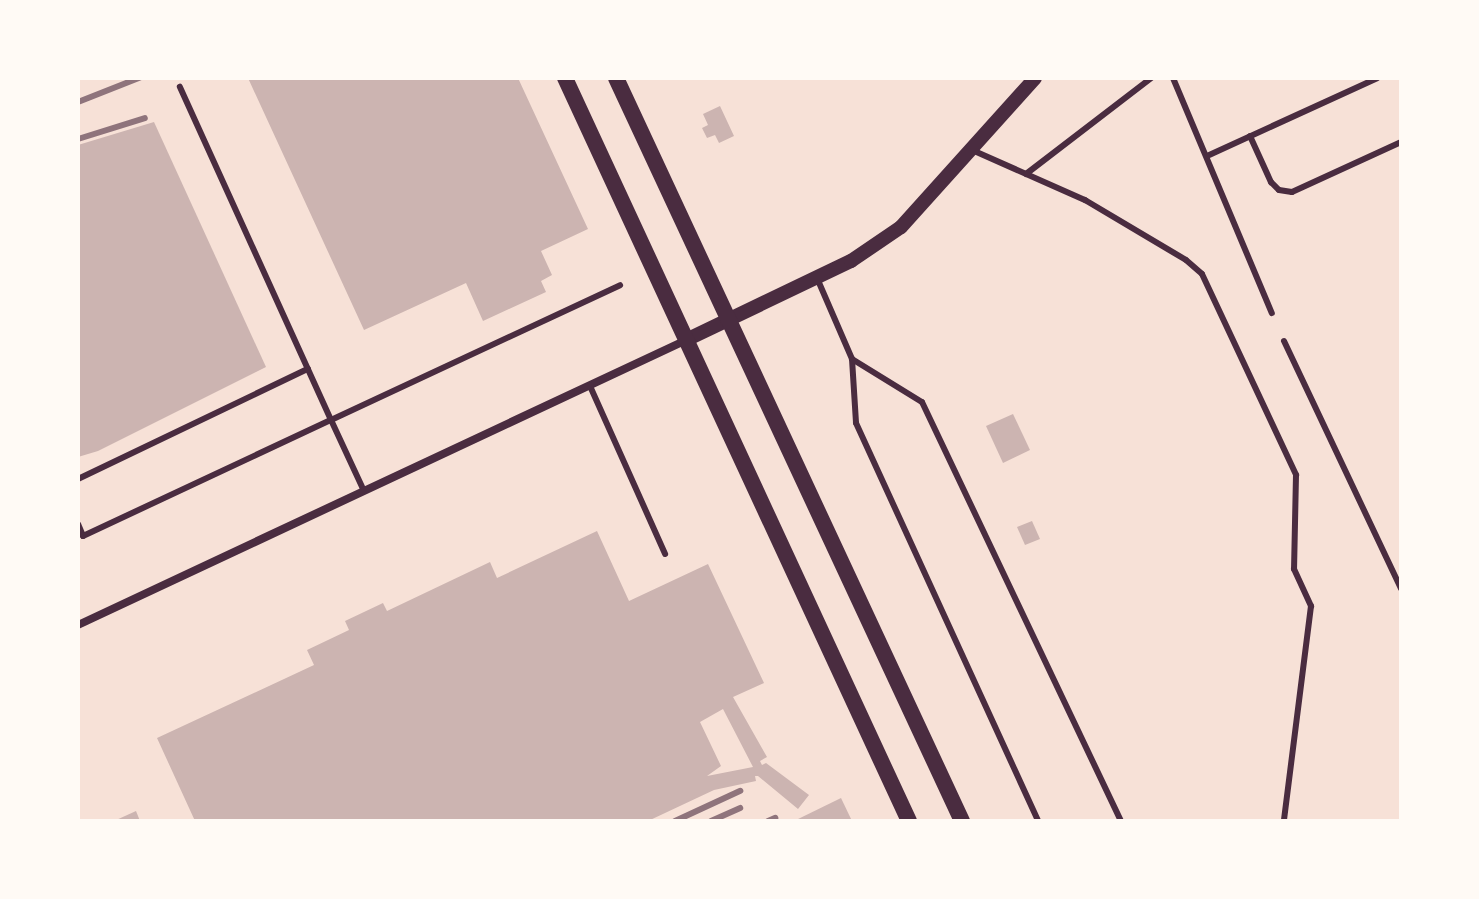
<!DOCTYPE html>
<style>
body{margin:0}
#map{position:relative;width:1479px;height:899px;overflow:hidden;background:#f7e1d7;font-family:Montserrat,sans-serif}
div>[style]{position:absolute}
[style*='--x']{left:calc(var(--x)*1px);top:calc(var(--y)*1px);width:calc(var(--w)*1px);rotate:calc(var(--a)*1deg)}
.building>*{inset:0;background:#ccb4b1}
.service>*{height:6px;margin:-3px;padding:0 3px;transform-origin:3px;border-radius:3px;background:#4a2c40}
.minor>*{height:8px;margin:-4px;padding:0 4px;transform-origin:4px;border-radius:4px;background:#4a2c40}
.tertiary>*{height:14px;margin:-7px;padding:0 7px;transform-origin:7px;border-radius:7px;background:#4a2c40}
.secondary>*{height:16px;margin:-8px;padding:0 8px;transform-origin:8px;border-radius:8px;background:#4a2c40}
.rail>*{height:6px;margin:-3px;padding:0 3px;transform-origin:3px;border-radius:3px;background:#8f747c}
span{translate:-50% -50%;white-space:nowrap;text-align:center;line-height:1.15;-webkit-text-stroke:6px #fffaf5;paint-order:stroke}
.frame{position:absolute;inset:0;border:80px solid #fffaf5;pointer-events:none}
</style>
<div id="map">
<div class="building">
<div style="clip-path:polygon(248px 78px,518px 78px,588px 229px,541px 251px,552px 275px,541px 281px,546px 292px,483px 321px,466px 283px,364px 330px)"></div>
<div style="clip-path:polygon(720px 106px,734px 136px,719px 143px,715px 135px,707px 138px,702px 128px,708px 125px,703px 114px)"></div>
<div style="clip-path:polygon(154px 122px,266px 367px,98px 451px,78px 457px,78px 145px)"></div>
<div style="clip-path:polygon(1013px 414px,1030px 450px,1003px 463px,986px 426px)"></div>
<div style="clip-path:polygon(1032px 521px,1040px 539px,1025px 545px,1017px 527px)"></div>
<div style="clip-path:polygon(evenodd,597px 531px,629px 601px,708px 564px,764px 683px,733px 697px,767px 757px,760px 761px,762px 765px,766px 763px,809px 795px,798px 809px,758px 776px,755px 776px,756px 781px,714px 790px,648px 821px,195px 821px,157px 738px,314px 665px,307px 650px,349px 630px,345px 621px,383px 603px,387px 611px,490px 562px,497px 578px,597px 531px,723px 709px,753px 767px,707px 776px,721px 766px,700px 722px,723px 709px)"></div>
<div style="clip-path:polygon(841px 798px,852px 821px,794px 821px)"></div>
<div style="clip-path:polygon(136px 811px,140px 821px,114px 821px)"></div>
</div>
<div class="service">
<div style="--x:1173;--y:78;--w:255;--a:67.2"></div>
<div style="--x:1250;--y:136;--w:51;--a:65.5"></div>
<div style="--x:1271;--y:182;--w:11;--a:45"></div>
<div style="--x:1279;--y:190;--w:13;--a:9"></div>
<div style="--x:1292;--y:192;--w:120;--a:-24.6"></div>
<div style="--x:972;--y:150;--w:124;--a:23.9"></div>
<div style="--x:1085;--y:200;--w:117;--a:30.7"></div>
<div style="--x:1186;--y:260;--w:21;--a:41"></div>
<div style="--x:1202;--y:274;--w:222;--a:64.9"></div>
<div style="--x:1296;--y:475;--w:94;--a:91.2"></div>
<div style="--x:1294;--y:569;--w:41;--a:65.3"></div>
<div style="--x:1311;--y:606;--w:217;--a:97.2"></div>
<div style="--x:1207;--y:156;--w:187;--a:-24.6"></div>
<div style="--x:1026;--y:174;--w:158;--a:-37.5"></div>
<div style="--x:817;--y:278;--w:88;--a:66.6"></div>
<div style="--x:852;--y:359;--w:64;--a:86.4"></div>
<div style="--x:856;--y:423;--w:438;--a:65.4"></div>
<div style="--x:1284;--y:341;--w:274;--a:64.7"></div>
<div style="--x:852;--y:359;--w:82;--a:31.6"></div>
<div style="--x:922;--y:402;--w:464;--a:64.6"></div>
<div style="--x:590;--y:386;--w:184;--a:65.9"></div>
<div style="--x:78;--y:479;--w:255;--a:-25.6"></div>
<div style="--x:364;--y:491;--w:78;--a:-114.9"></div>
<div style="--x:331;--y:420;--w:319;--a:-25"></div>
<div style="--x:78;--y:524;--w:13;--a:67"></div>
<div style="--x:83;--y:536;--w:274;--a:-25.1"></div>
<div style="--x:331;--y:420;--w:366;--a:-114.4"></div>
</div>
<div class="minor">
<div style="--x:78;--y:625;--w:671;--a:-25.11"></div>
</div>
<div class="tertiary">
<div style="--x:686;--y:340;--w:183;--a:-25.6"></div>
<div style="--x:851;--y:261;--w:60;--a:-34.2"></div>
<div style="--x:901;--y:227;--w:200;--a:-48"></div>
</div>
<div class="secondary">
<div style="--x:565;--y:78;--w:819;--a:65.16"></div>
<div style="--x:616;--y:78;--w:820;--a:65.03"></div>
</div>
<div class="rail">
<div style="--x:78;--y:102;--w:66;--a:-21.5"></div>
<div style="--x:78;--y:139;--w:70;--a:-17.4"></div>
<div style="--x:675;--y:821;--w:72;--a:-24.8"></div>
<div style="--x:711;--y:821;--w:32;--a:-24"></div>
<div style="--x:768;--y:821;--w:8;--a:-23"></div>
</div>
<div class="frame"></div>
</div>
